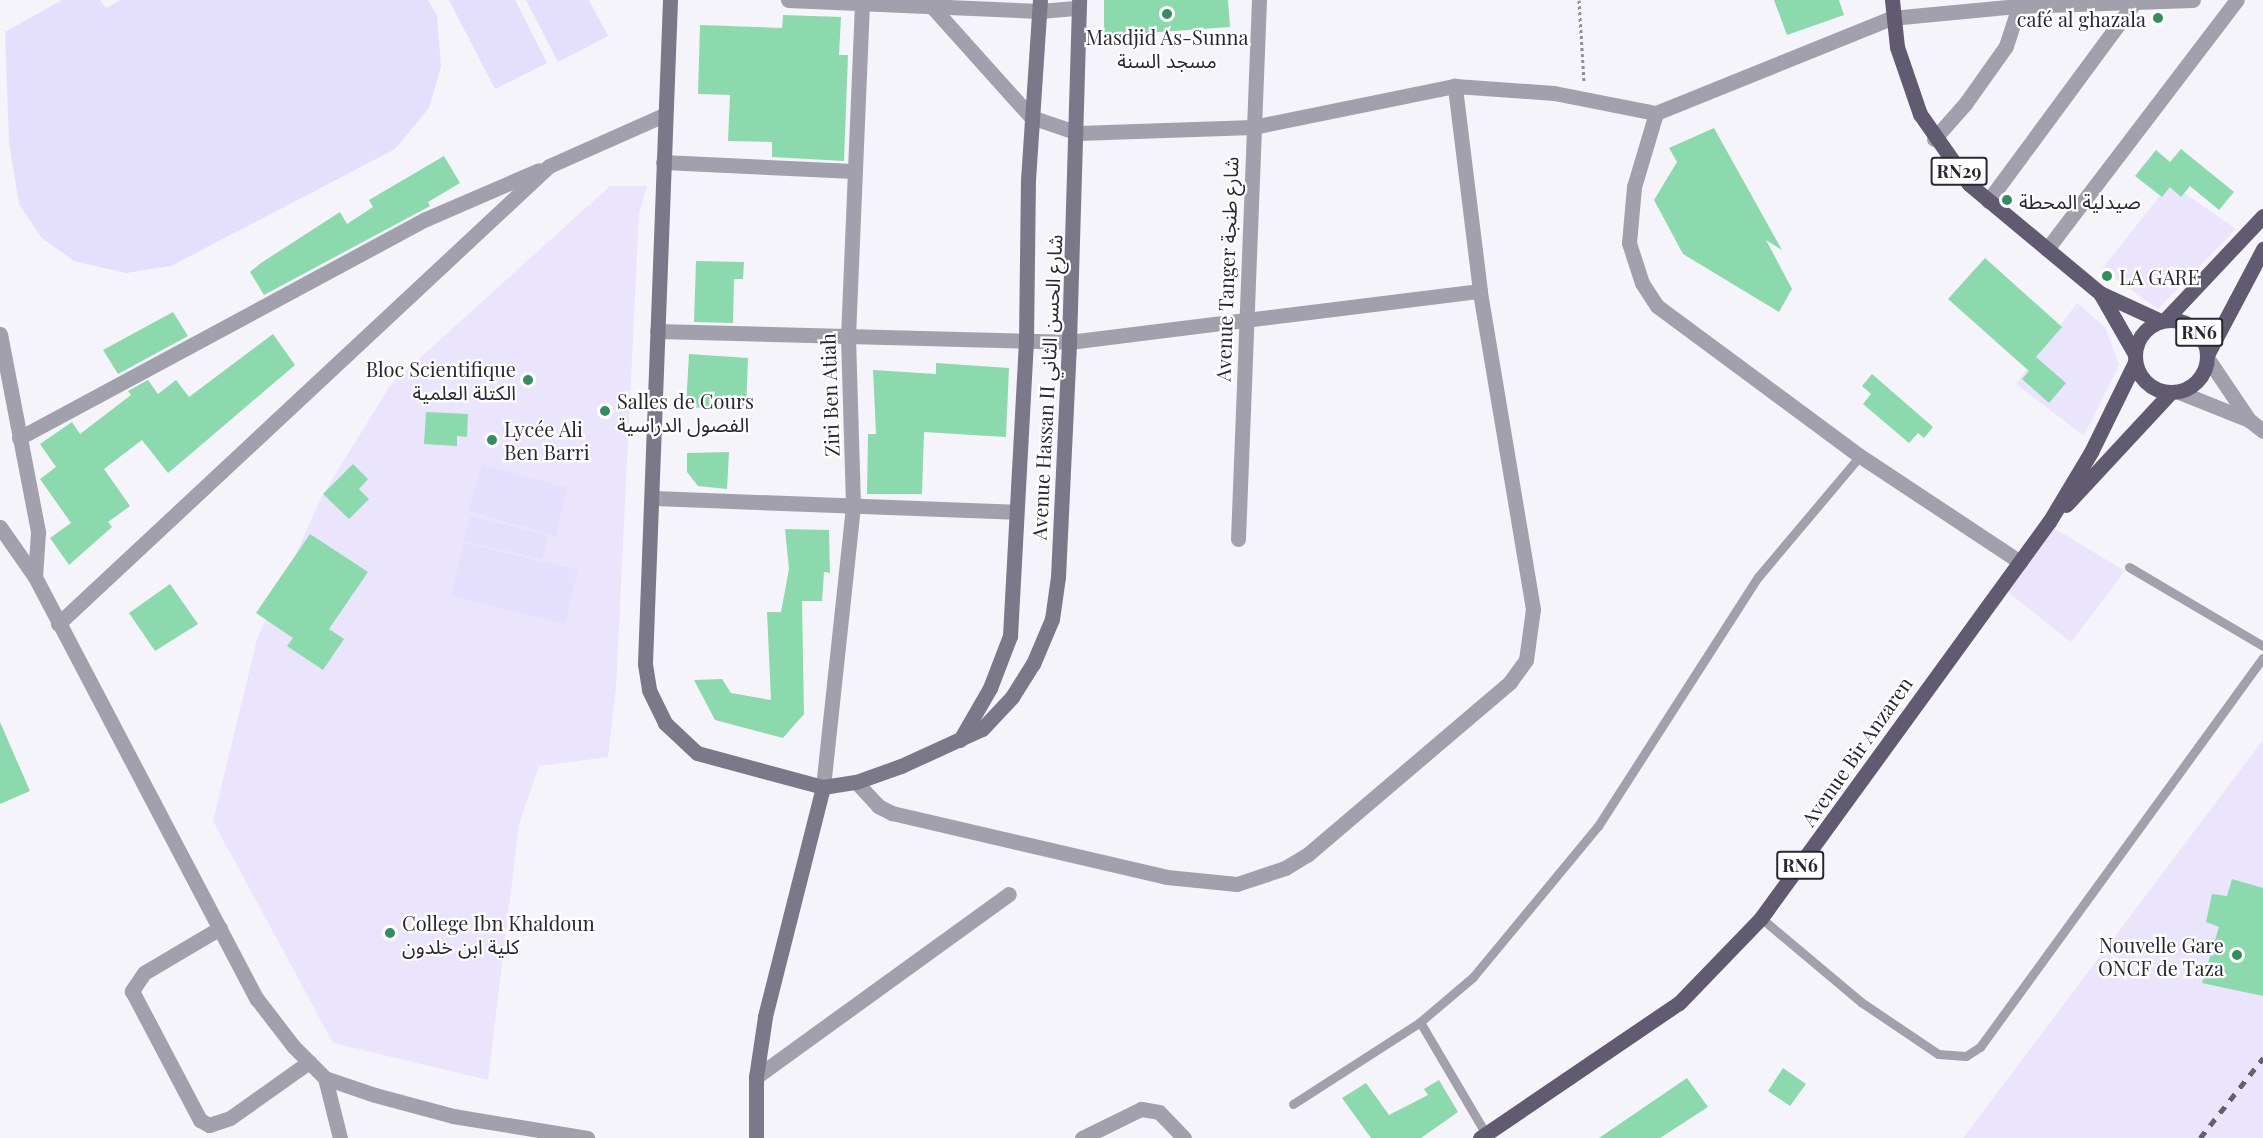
<!DOCTYPE html>
<meta charset="utf-8">
<style>
body{margin:0}
#map{position:relative;width:2263px;height:1138px;overflow:hidden;background:#f5f4fa;font-family:"Playfair Display","Noto Sans Arabic",serif}
div>[style]{position:absolute}
[style*='--x']{left:calc(var(--x)*1px);top:calc(var(--y)*1px);width:calc(var(--w)*1px);rotate:calc(var(--a)*1deg)}
.built>*{inset:0;background:#eae5fc}
.green>*{inset:0;background:#e4dffc}
.building>*{inset:0;background:#8dd9ae}
.path>*{height:3px;margin-top:-1.5px;transform-origin:0;background:repeating-linear-gradient(90deg,#8f8e96 0 3px,transparent 0 6px)}
.lane>*{height:9px;margin:-4.5px;padding:0 4.5px;transform-origin:4.5px;border-radius:4.5px;background:#a3a0ad}
.street>*{height:15px;margin:-7.5px;padding:0 7.5px;transform-origin:7.5px;border-radius:7.5px;background:#a3a0ad}
.secondary>*{height:15px;margin:-7.5px;padding:0 7.5px;transform-origin:7.5px;border-radius:7.5px;background:#7b788a}
.primary>*{height:15px;margin:-7.5px;padding:0 7.5px;transform-origin:7.5px;border-radius:7.5px;background:#605b71}
.primary>.ring{margin:-7.5px;padding:0;box-sizing:content-box;background:none;border:15px solid #605b71;border-radius:50%}
.rail>*{height:4.5px;margin-top:-2.25px;transform-origin:0;background:repeating-linear-gradient(90deg,#63616b 0 8px,transparent 0 16px)}
.dots>*{width:16px;height:16px;translate:-50% -50%;box-sizing:border-box;border:3px solid #fff;border-radius:50%}
span{translate:-50% -50%;white-space:nowrap;text-align:center;line-height:1.15;-webkit-text-stroke:4.5px #fff;paint-order:stroke}
.shield-label span{padding:2px 4px;background:#fff;border:2px solid;border-radius:4px;-webkit-text-stroke-width:0}
.shield-label{font-size:18px;color:#292732;font-weight:700}
.poi-label{font-size:20px;color:#292732}
.right{translate:-100% -50%;text-align:right}
.left{translate:0 -50%;text-align:left}
.street-label{font-size:20px;color:#292732}
</style>
<div id="map">
<div class="built">
<div style="clip-path:polygon(2170px 183px,2236px 229px,2158px 309px,2102px 269px)"></div>
<div style="clip-path:polygon(610px 186px,647px 186px,639px 214px,616px 688px,608px 757px,539px 766px,519px 824px,488px 1080px,333px 1043px,213px 821px,257px 639px,322px 496px,391px 384px)"></div>
<div style="clip-path:polygon(2077px 303px,2105px 327px,2119px 365px,2084px 436px,2016px 384px)"></div>
<div style="clip-path:polygon(2052px 527px,2125px 571px,2071px 642px,2004px 589px)"></div>
<div style="clip-path:polygon(2263px 740px,2263px 1138px,1963px 1138px)"></div>
</div>
<div class="green">
<div style="clip-path:polygon(62px 0,100px 0,106px 8px,121px 0,428px 0,437px 16px,441px 67px,429px 108px,395px 149px,171px 266px,126px 273px,74px 261px,42px 238px,19px 204px,9px 142px,5px 32px)"></div>
<div style="clip-path:polygon(449px 0,515px 0,547px 63px,495px 89px)"></div>
<div style="clip-path:polygon(526px 0,589px 0,608px 36px,558px 62px)"></div>
<div style="clip-path:polygon(482px 464px,567px 488px,556px 536px,468px 511px)"></div>
<div style="clip-path:polygon(471px 516px,548px 536px,542px 559px,463px 541px)"></div>
<div style="clip-path:polygon(464px 543px,578px 570px,565px 624px,451px 596px)"></div>
</div>
<div class="building">
<div style="clip-path:polygon(1104px 0,1228px 0,1230px 27px,1104px 36px)"></div>
<div style="clip-path:polygon(1774px 0,1839px 0,1844px 15px,1787px 35px)"></div>
<div style="clip-path:polygon(783px 15px,841px 17px,839px 55px,848px 55px,844px 161px,772px 157px,772px 142px,728px 141px,730px 95px,698px 94px,700px 25px,782px 28px)"></div>
<div style="clip-path:polygon(1714px 128px,1782px 250px,1766px 240px,1792px 289px,1779px 312px,1683px 254px,1654px 200px,1677px 162px,1669px 148px)"></div>
<div style="clip-path:polygon(2181px 149px,2234px 192px,2219px 210px,2190px 186px,2181px 197px,2170px 187px,2162px 197px,2135px 176px,2156px 150px,2170px 162px)"></div>
<div style="clip-path:polygon(444px 156px,460px 183px,428px 202px,430px 206px,264px 295px,250px 272px,261px 263px,340px 212px,347px 224px,373px 207px,369px 200px)"></div>
<div style="clip-path:polygon(1985px 258px,2062px 327px,2036px 357px,2066px 383px,2049px 403px,2022px 379px,2029px 371px,1948px 299px)"></div>
<div style="clip-path:polygon(696px 261px,744px 262px,743px 279px,734px 279px,733px 323px,694px 322px)"></div>
<div style="clip-path:polygon(173px 312px,188px 336px,118px 374px,103px 350px)"></div>
<div style="clip-path:polygon(273px 334px,295px 365px,180px 463px,168px 473px,142px 440px,104px 469px,130px 506px,108px 522px,112px 527px,69px 565px,50px 538px,71px 523px,40px 479px,56px 467px,40px 444px,72px 422px,80px 434px,131px 395px,128px 391px,148px 380px,158px 394px,176px 380px,189px 397px)"></div>
<div style="clip-path:polygon(689px 354px,748px 358px,746px 410px,686px 407px)"></div>
<div style="clip-path:polygon(936px 363px,1009px 368px,1006px 437px,924px 432px,922px 494px,867px 494px,868px 434px,876px 434px,873px 370px,936px 374px)"></div>
<div style="clip-path:polygon(1872px 374px,1933px 427px,1924px 438px,1918px 433px,1909px 443px,1863px 404px,1871px 394px,1862px 386px)"></div>
<div style="clip-path:polygon(426px 412px,468px 414px,467px 437px,457px 436px,457px 446px,424px 444px)"></div>
<div style="clip-path:polygon(729px 452px,727px 489px,698px 486px,687px 472px,687px 453px)"></div>
<div style="clip-path:polygon(353px 464px,368px 479px,359px 489px,369px 499px,349px 519px,323px 494px)"></div>
<div style="clip-path:polygon(785px 529px,829px 530px,830px 573px,824px 572px,822px 601px,802px 601px,804px 714px,783px 738px,715px 720px,694px 680px,722px 679px,731px 693px,771px 700px,767px 612px,781px 612px,789px 569px)"></div>
<div style="clip-path:polygon(310px 534px,368px 572px,329px 629px,344px 639px,323px 670px,287px 646px,293px 638px,256px 613px)"></div>
<div style="clip-path:polygon(170px 584px,198px 624px,155px 651px,129px 613px)"></div>
<div style="clip-path:polygon(0 722px,30px 791px,0 804px)"></div>
<div style="clip-path:polygon(2232px 879px,2263px 888px,2263px 996px,2202px 983px,2219px 927px,2206px 922px,2212px 894px,2227px 896px)"></div>
<div style="clip-path:polygon(1783px 1068px,1806px 1084px,1790px 1106px,1768px 1091px)"></div>
<div style="clip-path:polygon(1687px 1078px,1708px 1107px,1660px 1138px,1599px 1138px)"></div>
<div style="clip-path:polygon(1439px 1080px,1458px 1112px,1421px 1138px,1371px 1138px,1342px 1098px,1366px 1083px,1389px 1115px,1428px 1095px,1424px 1089px)"></div>
</div>
<div class="path">
<div style="--x:1579;--y:0;--w:82;--a:86.5"></div>
</div>
<div class="lane">
<div style="--x:2129;--y:567;--w:156;--a:30.5"></div>
<div style="--x:1761;--y:918;--w:131;--a:40"></div>
<div style="--x:1861;--y:1002;--w:93;--a:34"></div>
<div style="--x:1938;--y:1054;--w:28;--a:4"></div>
<div style="--x:1966;--y:1056;--w:17;--a:-33"></div>
<div style="--x:1980;--y:1047;--w:481;--a:-54"></div>
<div style="--x:1420;--y:1022;--w:130;--a:59.5"></div>
<div style="--x:1293;--y:1104;--w:151;--a:-32.8"></div>
<div style="--x:1420;--y:1022;--w:70;--a:-40.3"></div>
<div style="--x:1473;--y:977;--w:196;--a:-50.4"></div>
<div style="--x:1598;--y:826;--w:296;--a:-57.3"></div>
<div style="--x:1758;--y:577;--w:158;--a:-49.9"></div>
</div>
<div class="street">
<div style="--x:788;--y:0;--w:252;--a:2.5"></div>
<div style="--x:1040;--y:11;--w:38;--a:-5"></div>
<div style="--x:926;--y:0;--w:157;--a:48.1"></div>
<div style="--x:1031;--y:117;--w:50;--a:18.8"></div>
<div style="--x:1078;--y:133;--w:175;--a:-2"></div>
<div style="--x:1253;--y:127;--w:206;--a:-11.5"></div>
<div style="--x:1455;--y:86;--w:99;--a:4"></div>
<div style="--x:1554;--y:93;--w:104;--a:11.1"></div>
<div style="--x:1656;--y:113;--w:253;--a:-22"></div>
<div style="--x:1891;--y:18;--w:129;--a:-5.4"></div>
<div style="--x:2019;--y:6;--w:174;--a:-2"></div>
<div style="--x:1656;--y:113;--w:77;--a:106.6"></div>
<div style="--x:1634;--y:187;--w:56;--a:95.1"></div>
<div style="--x:1629;--y:243;--w:42;--a:72"></div>
<div style="--x:1642;--y:283;--w:27;--a:57"></div>
<div style="--x:1657;--y:306;--w:252;--a:36.5"></div>
<div style="--x:1860;--y:456;--w:192;--a:33.5"></div>
<div style="--x:1934;--y:139;--w:47;--a:-48.5"></div>
<div style="--x:1965;--y:104;--w:71;--a:-54.7"></div>
<div style="--x:2006;--y:46;--w:42;--a:-72"></div>
<div style="--x:663;--y:162;--w:190;--a:2.7"></div>
<div style="--x:1988;--y:201;--w:246;--a:-53.6"></div>
<div style="--x:2047;--y:249;--w:313;--a:-52.7"></div>
<div style="--x:657;--y:331;--w:412;--a:1.5"></div>
<div style="--x:1069;--y:342;--w:414;--a:-7.1"></div>
<div style="--x:0;--y:334;--w:202;--a:79.1"></div>
<div style="--x:38;--y:532;--w:45;--a:93.8"></div>
<div style="--x:2179;--y:392;--w:75;--a:21.8"></div>
<div style="--x:2249;--y:420;--w:73;--a:-123.9"></div>
<div style="--x:2249;--y:420;--w:18;--a:38"></div>
<div style="--x:19;--y:438;--w:462;--a:-28.3"></div>
<div style="--x:426;--y:219;--w:123;--a:-23.4"></div>
<div style="--x:654;--y:498;--w:361;--a:2.2"></div>
<div style="--x:0;--y:527;--w:61;--a:55"></div>
<div style="--x:35;--y:577;--w:477;--a:62.3"></div>
<div style="--x:257;--y:999;--w:59;--a:52.5"></div>
<div style="--x:293;--y:1046;--w:45;--a:45"></div>
<div style="--x:325;--y:1078;--w:53;--a:18.8"></div>
<div style="--x:375;--y:1095;--w:81;--a:15.1"></div>
<div style="--x:453;--y:1116;--w:136;--a:9.3"></div>
<div style="--x:1238;--y:539;--w:539;--a:-87.77"></div>
<div style="--x:58;--y:624;--w:671;--a:-43.01"></div>
<div style="--x:549;--y:166;--w:126;--a:-23.9"></div>
<div style="--x:856;--y:782;--w:33;--a:47"></div>
<div style="--x:878;--y:806;--w:16;--a:27"></div>
<div style="--x:892;--y:813;--w:282;--a:13.1"></div>
<div style="--x:1167;--y:877;--w:70;--a:5.7"></div>
<div style="--x:1237;--y:884;--w:51;--a:-18.4"></div>
<div style="--x:1285;--y:868;--w:26;--a:-31"></div>
<div style="--x:1307;--y:855;--w:267;--a:-40.4"></div>
<div style="--x:1510;--y:682;--w:27;--a:-54"></div>
<div style="--x:1526;--y:660;--w:51;--a:-82.2"></div>
<div style="--x:1533;--y:609;--w:322;--a:-99.5"></div>
<div style="--x:1480;--y:291;--w:207;--a:-97"></div>
<div style="--x:823;--y:787;--w:284;--a:-83.9"></div>
<div style="--x:853;--y:505;--w:168;--a:-91.7"></div>
<div style="--x:848;--y:337;--w:337;--a:-87.6"></div>
<div style="--x:220;--y:928;--w:88;--a:149.4"></div>
<div style="--x:144;--y:973;--w:22;--a:124"></div>
<div style="--x:132;--y:991;--w:146;--a:62.2"></div>
<div style="--x:200;--y:1120;--w:10;--a:29"></div>
<div style="--x:209;--y:1125;--w:22;--a:-18"></div>
<div style="--x:230;--y:1118;--w:97;--a:-35.3"></div>
<div style="--x:756;--y:1077;--w:312;--a:-35.9"></div>
<div style="--x:325;--y:1078;--w:62;--a:76"></div>
<div style="--x:1082;--y:1138;--w:66;--a:-26.2"></div>
<div style="--x:1141;--y:1109;--w:18;--a:9"></div>
<div style="--x:1159;--y:1112;--w:36;--a:46"></div>
</div>
<div class="secondary">
<div style="--x:670;--y:0;--w:664;--a:92.16"></div>
<div style="--x:645;--y:664;--w:26;--a:81"></div>
<div style="--x:649;--y:690;--w:37;--a:64"></div>
<div style="--x:665;--y:723;--w:44;--a:43.2"></div>
<div style="--x:697;--y:753;--w:131;--a:15.1"></div>
<div style="--x:823;--y:787;--w:237;--a:104.2"></div>
<div style="--x:765;--y:1017;--w:61;--a:98.5"></div>
<div style="--x:756;--y:1077;--w:61;--a:90"></div>
<div style="--x:960;--y:740;--w:60;--a:-60"></div>
<div style="--x:990;--y:688;--w:56;--a:-69"></div>
<div style="--x:1010;--y:636;--w:295;--a:-86.9"></div>
<div style="--x:1026;--y:341;--w:161;--a:-89.3"></div>
<div style="--x:1028;--y:180;--w:180;--a:-86.2"></div>
<div style="--x:823;--y:787;--w:33;--a:-9"></div>
<div style="--x:856;--y:782;--w:48;--a:-19.6"></div>
<div style="--x:901;--y:766;--w:89;--a:-24.6"></div>
<div style="--x:982;--y:729;--w:44;--a:-46.8"></div>
<div style="--x:1012;--y:697;--w:39;--a:-58"></div>
<div style="--x:1033;--y:664;--w:49;--a:-67.1"></div>
<div style="--x:1052;--y:619;--w:42;--a:-81.9"></div>
<div style="--x:1058;--y:577;--w:235;--a:-87.3"></div>
<div style="--x:1069;--y:342;--w:342;--a:-88.3"></div>
</div>
<div class="primary">
<div style="--x:1892;--y:0;--w:47;--a:83.9"></div>
<div style="--x:1897;--y:47;--w:71;--a:71.1"></div>
<div style="--x:1920;--y:114;--w:85;--a:55"></div>
<div style="--x:1969;--y:184;--w:170;--a:39.8"></div>
<div style="--x:2100;--y:293;--w:67;--a:24.7"></div>
<div style="--x:2100;--y:293;--w:70;--a:60.2"></div>
<div class="ring" style="left:2135px;top:320px;width:57px;height:57px"></div>
<div style="--x:2165;--y:320;--w:143;--a:-46.7"></div>
<div style="--x:2208;--y:353;--w:118;--a:-62.1"></div>
<div style="--x:2066;--y:505;--w:153;--a:-47.1"></div>
<div style="--x:1480;--y:1138;--w:240;--a:-34.2"></div>
<div style="--x:1679;--y:1003;--w:118;--a:-46"></div>
<div style="--x:1761;--y:918;--w:490;--a:-54"></div>
<div style="--x:2049;--y:522;--w:82;--a:-59"></div>
<div style="--x:2091;--y:452;--w:100;--a:-63.9"></div>
</div>
<div class="rail">
<div style="--x:2200;--y:1138;--w:102;--a:-51.8"></div>
</div>
<div class="dots">
<div style="left:1167px;top:14px;background:#348c60"></div>
<div style="left:2158px;top:18px;background:#348c60"></div>
<div style="left:2007px;top:200px;background:#348c60"></div>
<div style="left:2107px;top:276px;background:#348c60"></div>
<div style="left:528px;top:380px;background:#348c60"></div>
<div style="left:605px;top:411px;background:#348c60"></div>
<div style="left:492px;top:440px;background:#348c60"></div>
<div style="left:390px;top:933px;background:#348c60"></div>
<div style="left:2237px;top:955px;background:#348c60"></div>
</div>
<div class="shield-label">
<span style="left:1959px;top:171px">RN29</span>
<span style="left:2199px;top:332px">RN6</span>
<span style="left:1800px;top:865px">RN6</span>
</div>
<div class="poi-label">
<span class="right" style="left:2146px;top:18px">café al ghazala</span>
<span style="left:1167px;top:48px">Masdjid As-Sunna<br>مسجد السنة</span>
<span class="left" style="left:2019px;top:200px">صيدلية المحطة</span>
<span class="left" style="left:2119px;top:276px">LA GARE</span>
<span class="right" style="left:516px;top:380px">Bloc Scientifique<br>الكتلة العلمية</span>
<span class="left" style="left:617px;top:412px">Salles de Cours<br>الفصول الدراسية</span>
<span class="left" style="left:504px;top:440px">Lycée Ali<br>Ben Barri</span>
<span class="left" style="left:402px;top:934px">College Ibn Khaldoun<br>كلية ابن خلدون</span>
<span class="right" style="left:2224px;top:956px">Nouvelle Gare<br>ONCF de Taza</span>
</div>
<div class="street-label">
<span style="left:1226px;top:269px;rotate:-88deg">Avenue Tanger شارع طنجة</span>
<span style="left:1046px;top:387px;rotate:-87deg">Avenue Hassan II شارع الحسن الثاني</span>
<span style="left:829px;top:395px;rotate:-92deg">Ziri Ben Atiah</span>
<span style="left:1856px;top:751px;rotate:-55deg">Avenue Bir Anzaren</span>
</div>
</div>
